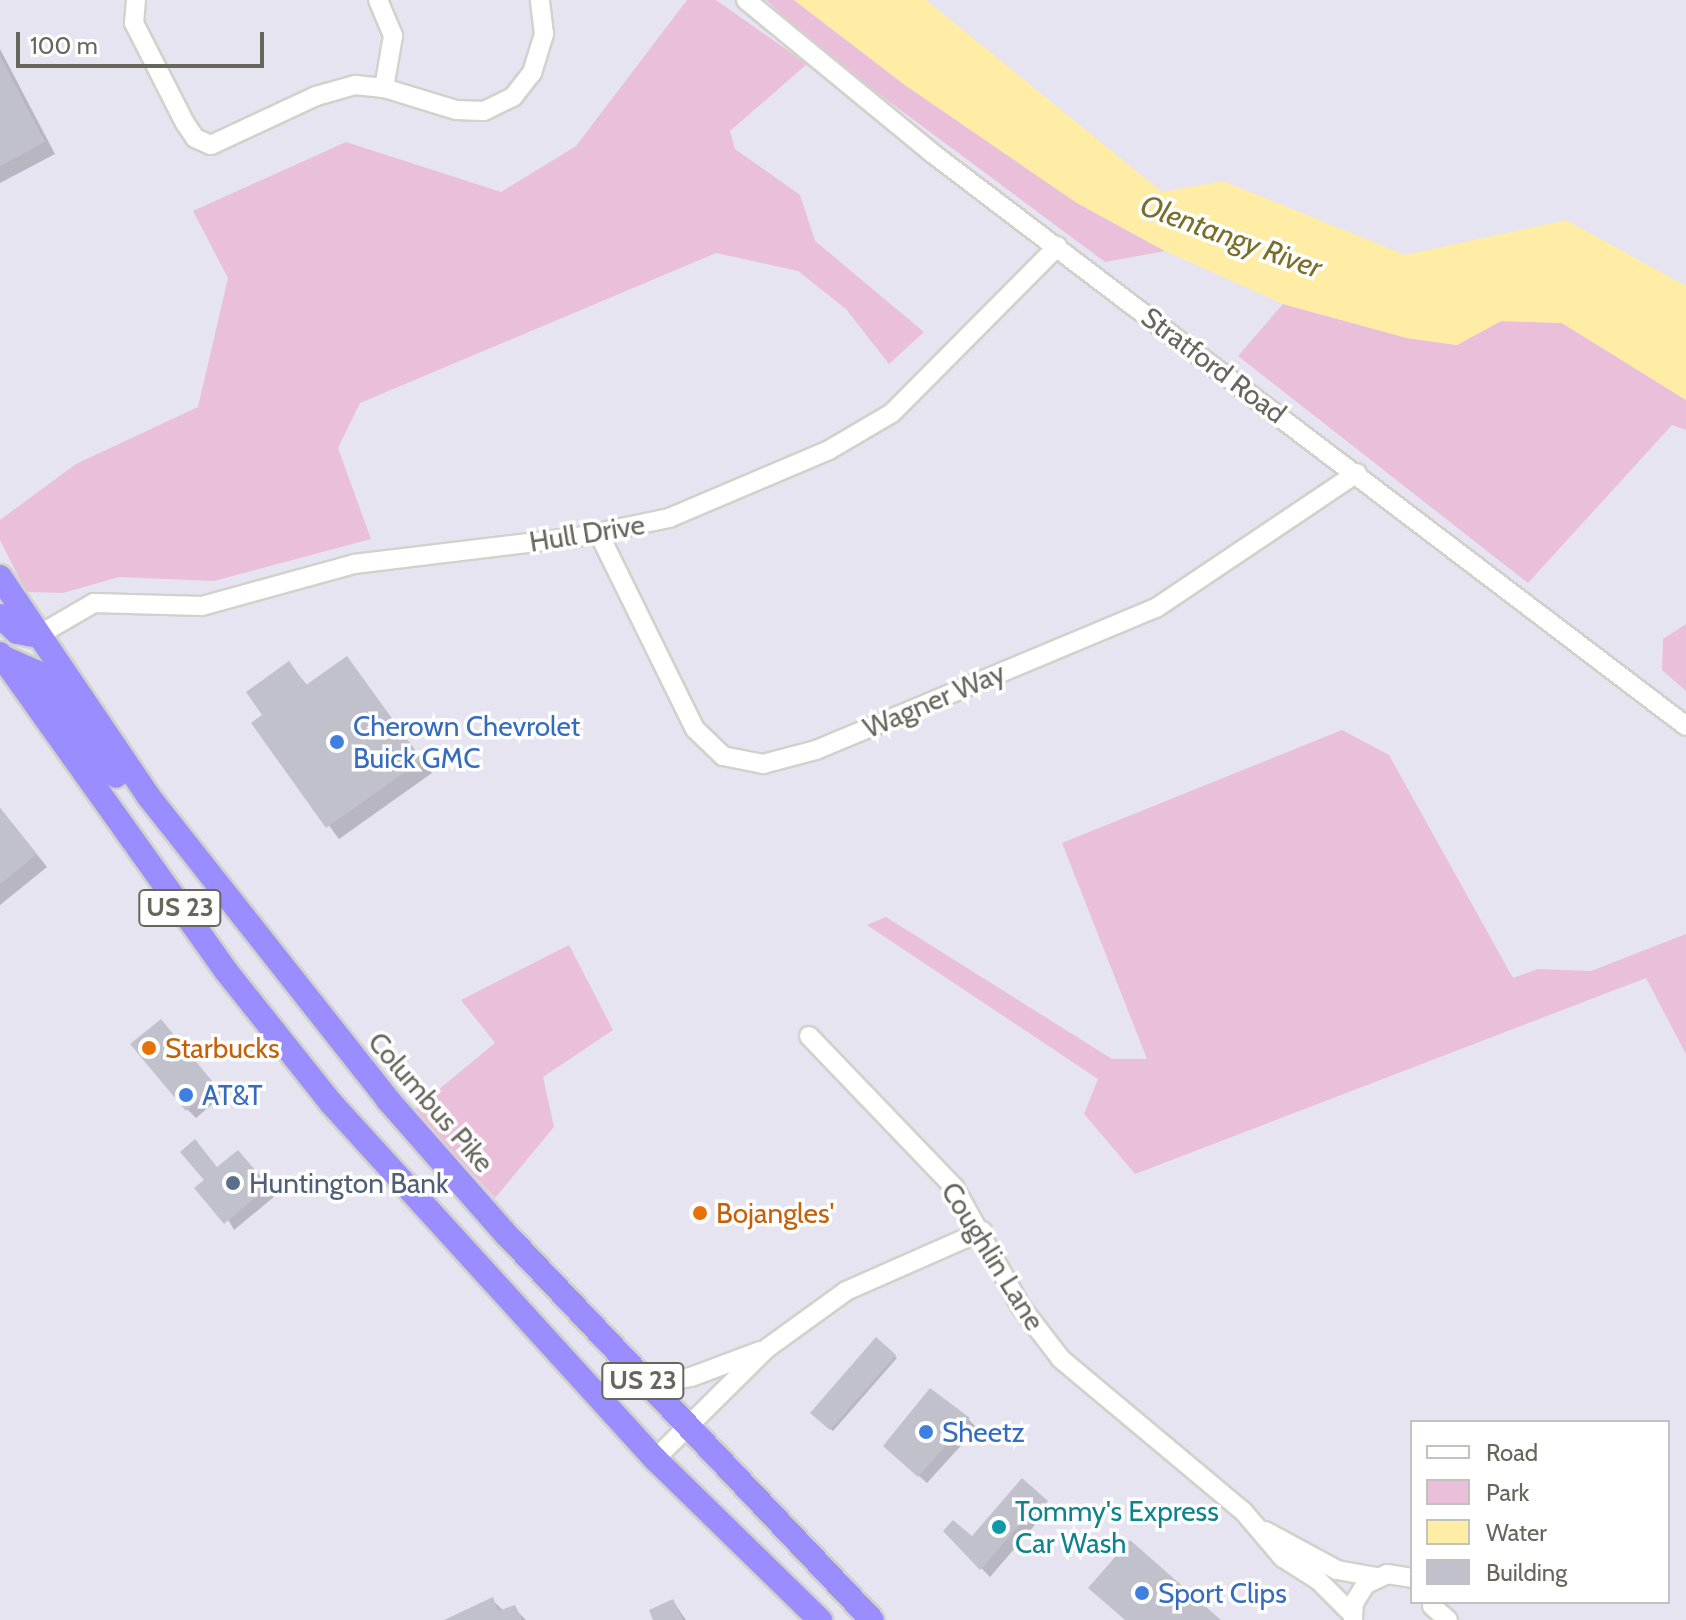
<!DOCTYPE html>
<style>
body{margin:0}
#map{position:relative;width:1686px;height:1620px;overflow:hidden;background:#e6e4f0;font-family:Cabin,sans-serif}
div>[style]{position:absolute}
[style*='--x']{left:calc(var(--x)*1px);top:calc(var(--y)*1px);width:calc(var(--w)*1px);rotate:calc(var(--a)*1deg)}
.green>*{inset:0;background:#eabfda}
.water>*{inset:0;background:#ffeda6}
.shadow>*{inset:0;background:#0003}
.building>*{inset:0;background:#c1c1cb}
.roads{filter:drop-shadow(2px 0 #d2d2cb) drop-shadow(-2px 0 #d2d2cb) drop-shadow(0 2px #d2d2cb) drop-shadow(0 -2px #d2d2cb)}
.minor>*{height:18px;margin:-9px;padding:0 9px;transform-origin:9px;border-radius:9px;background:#fff}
.highway>*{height:24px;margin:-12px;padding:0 12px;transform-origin:12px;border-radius:12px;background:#998dff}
.dots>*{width:22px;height:22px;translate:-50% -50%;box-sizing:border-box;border:4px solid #fff;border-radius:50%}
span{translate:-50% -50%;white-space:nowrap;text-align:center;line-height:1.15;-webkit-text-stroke:7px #fff;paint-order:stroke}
.shield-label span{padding:2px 6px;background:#fff;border:2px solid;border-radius:6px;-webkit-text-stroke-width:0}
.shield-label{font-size:26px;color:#66665c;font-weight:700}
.street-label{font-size:28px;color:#66665c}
.shop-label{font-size:28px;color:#366cbe}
.left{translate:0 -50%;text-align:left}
.food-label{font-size:28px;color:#c56008}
.service-label{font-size:28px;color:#4e5e75}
.culture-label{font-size:28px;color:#0d838f}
.water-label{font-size:30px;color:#796f29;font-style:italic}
.legend{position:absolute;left:1410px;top:1420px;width:260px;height:184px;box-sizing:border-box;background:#fff;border:2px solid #c2c2be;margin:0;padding:10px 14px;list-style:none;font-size:24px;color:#66665c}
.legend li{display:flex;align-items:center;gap:16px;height:40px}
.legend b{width:40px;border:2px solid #c2c2be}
.scale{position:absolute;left:16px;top:32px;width:248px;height:36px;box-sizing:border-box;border:4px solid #66665c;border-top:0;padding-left:10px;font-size:24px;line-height:28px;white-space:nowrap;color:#66665c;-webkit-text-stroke:6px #fff;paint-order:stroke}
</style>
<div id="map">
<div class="green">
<div style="clip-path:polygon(687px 0,716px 0,807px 64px,730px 131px,735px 149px,800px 195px,815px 241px,924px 332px,889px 364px,846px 309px,798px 271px,716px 253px,360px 403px,338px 448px,371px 539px,214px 581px,119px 577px,63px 593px,26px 592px,0 540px,0 520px,76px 464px,198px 407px,228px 278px,193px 211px,346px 142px,501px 192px,576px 146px)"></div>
<div style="clip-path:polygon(766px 0,794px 0,905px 85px,1077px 203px,1165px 251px,1105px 262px,821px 51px)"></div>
<div style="clip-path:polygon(1283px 304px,1407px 338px,1457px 345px,1501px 321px,1562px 323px,1686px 400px,1686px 430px,1672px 425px,1528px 583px,1238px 356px)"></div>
<div style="clip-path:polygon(1686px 624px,1686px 691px,1662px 670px,1663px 639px)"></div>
<div style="clip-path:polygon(1342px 730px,1389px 755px,1513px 978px,1538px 969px,1591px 971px,1686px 934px,1686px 1054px,1646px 978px,1135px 1174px,1084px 1114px,1098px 1079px,867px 925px,886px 917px,1112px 1059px,1147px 1059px,1062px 843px)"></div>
<div style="clip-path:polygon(569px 945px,613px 1030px,543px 1077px,554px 1127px,495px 1198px,414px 1110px,495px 1043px,461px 1000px)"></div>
</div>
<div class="water">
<div style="clip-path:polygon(794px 0,926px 0,1162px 192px,1223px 181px,1405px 255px,1566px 220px,1686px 286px,1686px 400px,1562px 323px,1501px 321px,1457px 345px,1407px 338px,1283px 304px,1165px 251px,1077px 203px,905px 85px)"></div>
</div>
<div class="shadow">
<div style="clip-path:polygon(0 49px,55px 154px,0 183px)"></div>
<div style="clip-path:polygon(347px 658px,432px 773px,339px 839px,254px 724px,265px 715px,289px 664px,308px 686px)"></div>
<div style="clip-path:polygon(0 808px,47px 867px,0 905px)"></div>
<div style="clip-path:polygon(169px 1030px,223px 1095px,196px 1118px,187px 1109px)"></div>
<div style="clip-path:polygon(246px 1161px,275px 1196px,234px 1230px,206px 1180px,218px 1169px)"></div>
<div style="clip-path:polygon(876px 1340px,897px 1358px,833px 1431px,812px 1413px)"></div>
<div style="clip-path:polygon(968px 1419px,977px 1428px,927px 1483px,894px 1454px)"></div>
<div style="clip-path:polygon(1022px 1481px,1055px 1511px,1043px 1523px,1040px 1519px,990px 1577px,946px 1531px,972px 1539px)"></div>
<div style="clip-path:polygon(492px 1600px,504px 1611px,514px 1608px,526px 1620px,448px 1620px)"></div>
<div style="clip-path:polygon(673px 1601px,686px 1620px,655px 1620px)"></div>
</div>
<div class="building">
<div style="clip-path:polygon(0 56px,45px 142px,0 166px)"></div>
<div style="clip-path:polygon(347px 656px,422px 760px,326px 828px,251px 723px,262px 715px,246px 692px,289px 661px,306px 685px)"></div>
<div style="clip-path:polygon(0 808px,37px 854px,0 884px)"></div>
<div style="clip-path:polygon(161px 1019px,216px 1086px,186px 1111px,130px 1044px)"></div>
<div style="clip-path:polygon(195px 1139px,217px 1167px,238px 1150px,269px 1186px,224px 1224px,194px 1188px,204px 1180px,180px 1152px)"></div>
<div style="clip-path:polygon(876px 1337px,896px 1355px,830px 1430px,810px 1413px)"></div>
<div style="clip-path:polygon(930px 1388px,970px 1418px,918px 1477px,883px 1446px)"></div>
<div style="clip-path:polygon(1022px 1478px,1048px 1501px,1034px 1516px,1030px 1513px,980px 1570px,943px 1531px,953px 1520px,972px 1536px)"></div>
<div style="clip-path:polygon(1130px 1540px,1221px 1620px,1125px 1620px,1088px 1588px)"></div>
<div style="clip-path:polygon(493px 1597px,498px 1611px,515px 1605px,522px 1620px,444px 1620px)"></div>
<div style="clip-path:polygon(673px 1599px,683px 1620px,653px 1620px,649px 1610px)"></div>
</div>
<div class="roads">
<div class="minor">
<div style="--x:136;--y:0;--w:23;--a:95"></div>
<div style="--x:134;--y:23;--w:112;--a:63"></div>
<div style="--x:185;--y:123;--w:18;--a:56"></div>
<div style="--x:195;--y:138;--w:17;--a:24"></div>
<div style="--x:211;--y:145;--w:116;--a:-25"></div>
<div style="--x:316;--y:96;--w:41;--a:-15.8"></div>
<div style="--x:355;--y:85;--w:29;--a:6"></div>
<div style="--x:384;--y:88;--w:75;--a:17"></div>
<div style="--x:456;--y:110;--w:28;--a:2"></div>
<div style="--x:484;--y:111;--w:32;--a:-26"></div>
<div style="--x:513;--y:97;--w:31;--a:-52"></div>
<div style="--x:532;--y:73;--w:41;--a:-72.9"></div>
<div style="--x:544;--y:34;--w:34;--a:-97"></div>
<div style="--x:378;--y:0;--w:39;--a:67"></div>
<div style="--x:393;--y:36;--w:53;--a:99.8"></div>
<div style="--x:746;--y:0;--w:241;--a:39.4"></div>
<div style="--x:932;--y:153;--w:947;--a:37.23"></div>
<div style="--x:599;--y:534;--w:217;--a:63.8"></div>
<div style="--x:695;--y:729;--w:39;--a:44"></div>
<div style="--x:723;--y:756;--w:41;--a:11.3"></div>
<div style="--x:763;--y:764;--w:55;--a:-14.8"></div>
<div style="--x:816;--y:750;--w:368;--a:-22.7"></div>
<div style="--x:1156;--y:608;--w:242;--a:-33.9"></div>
<div style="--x:37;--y:636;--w:66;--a:-30.1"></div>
<div style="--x:94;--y:603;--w:108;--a:1.6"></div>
<div style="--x:202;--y:606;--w:158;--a:-15.4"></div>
<div style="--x:354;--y:564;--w:226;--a:-6.9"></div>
<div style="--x:578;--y:537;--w:93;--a:-11.8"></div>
<div style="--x:669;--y:518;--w:174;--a:-23"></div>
<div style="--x:829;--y:450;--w:73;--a:-30.4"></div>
<div style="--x:892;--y:413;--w:235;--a:-45.2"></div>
<div style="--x:809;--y:1036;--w:209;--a:46.2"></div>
<div style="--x:954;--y:1187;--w:137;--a:60.8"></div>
<div style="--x:1021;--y:1307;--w:66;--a:52.4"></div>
<div style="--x:1061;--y:1359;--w:237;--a:39.9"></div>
<div style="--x:1243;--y:1511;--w:62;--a:49.6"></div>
<div style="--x:1283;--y:1558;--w:41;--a:32.2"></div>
<div style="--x:1318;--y:1580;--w:48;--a:45"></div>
<div style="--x:647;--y:1385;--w:45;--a:-10.3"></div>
<div style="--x:691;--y:1377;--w:74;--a:-20.6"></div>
<div style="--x:655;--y:1459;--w:156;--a:-44.7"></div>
<div style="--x:766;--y:1349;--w:99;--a:-35.9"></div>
<div style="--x:846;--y:1291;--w:149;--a:-23.8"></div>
<div style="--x:1265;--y:1531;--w:82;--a:28.4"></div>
<div style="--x:1337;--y:1570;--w:39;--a:10"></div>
<div style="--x:1432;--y:1606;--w:21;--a:41"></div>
<div style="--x:1353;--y:1620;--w:17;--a:-87"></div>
<div style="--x:1354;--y:1603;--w:22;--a:-58"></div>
<div style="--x:1366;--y:1584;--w:23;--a:-25"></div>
<div style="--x:1387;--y:1574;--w:25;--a:9"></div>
</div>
<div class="highway">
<div style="--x:0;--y:577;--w:266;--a:55.9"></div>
<div style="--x:149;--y:797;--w:386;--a:51.7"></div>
<div style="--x:388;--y:1100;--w:177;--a:48.7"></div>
<div style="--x:505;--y:1233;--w:533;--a:46.52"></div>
<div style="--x:0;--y:616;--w:23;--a:43"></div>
<div style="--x:17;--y:632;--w:20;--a:11"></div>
<div style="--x:0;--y:654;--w:389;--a:54.5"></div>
<div style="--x:226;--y:971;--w:169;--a:51.5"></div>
<div style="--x:331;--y:1103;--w:481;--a:47.7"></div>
<div style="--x:655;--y:1459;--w:231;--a:44.3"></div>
<div style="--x:2;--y:657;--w:37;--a:24"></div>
<div style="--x:36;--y:672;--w:131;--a:52.4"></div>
</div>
</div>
<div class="dots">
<div style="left:337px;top:742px;background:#3f7fe0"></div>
<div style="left:149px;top:1048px;background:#e8710a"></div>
<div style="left:186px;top:1095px;background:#3f7fe0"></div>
<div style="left:233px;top:1183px;background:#5c6f8a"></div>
<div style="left:700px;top:1213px;background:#e8710a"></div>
<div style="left:926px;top:1432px;background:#3f7fe0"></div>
<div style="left:999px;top:1527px;background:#0f9aa8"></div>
<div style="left:1142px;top:1593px;background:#3f7fe0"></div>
</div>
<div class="shield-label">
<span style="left:180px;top:908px">US 23</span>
<span style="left:643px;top:1381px">US 23</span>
</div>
<div class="street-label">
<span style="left:1214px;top:365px;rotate:37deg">Stratford Road</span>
<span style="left:587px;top:533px;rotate:-9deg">Hull Drive</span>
<span style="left:934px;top:700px;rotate:-23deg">Wagner Way</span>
<span style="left:431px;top:1102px;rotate:49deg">Columbus Pike</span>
<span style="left:993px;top:1256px;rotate:58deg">Coughlin Lane</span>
</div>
<div class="shop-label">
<span class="left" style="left:353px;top:742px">Cherown Chevrolet<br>Buick GMC</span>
<span class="left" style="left:202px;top:1095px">AT&amp;T</span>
<span class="left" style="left:942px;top:1432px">Sheetz</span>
<span class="left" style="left:1158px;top:1593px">Sport Clips</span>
</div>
<div class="food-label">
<span class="left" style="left:165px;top:1048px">Starbucks</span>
<span class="left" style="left:716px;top:1213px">Bojangles'</span>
</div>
<div class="service-label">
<span class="left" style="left:249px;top:1183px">Huntington Bank</span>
</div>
<div class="culture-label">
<span class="left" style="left:1015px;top:1527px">Tommy's Express<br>Car Wash</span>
</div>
<div class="water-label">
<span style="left:1231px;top:237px;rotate:20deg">Olentangy River</span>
</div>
<ul class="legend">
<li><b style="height:10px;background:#fff"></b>Road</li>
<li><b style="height:22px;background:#eabfda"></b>Park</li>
<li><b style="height:22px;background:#ffeda6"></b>Water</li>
<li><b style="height:22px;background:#c1c1cb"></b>Building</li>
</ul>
<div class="scale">100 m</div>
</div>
